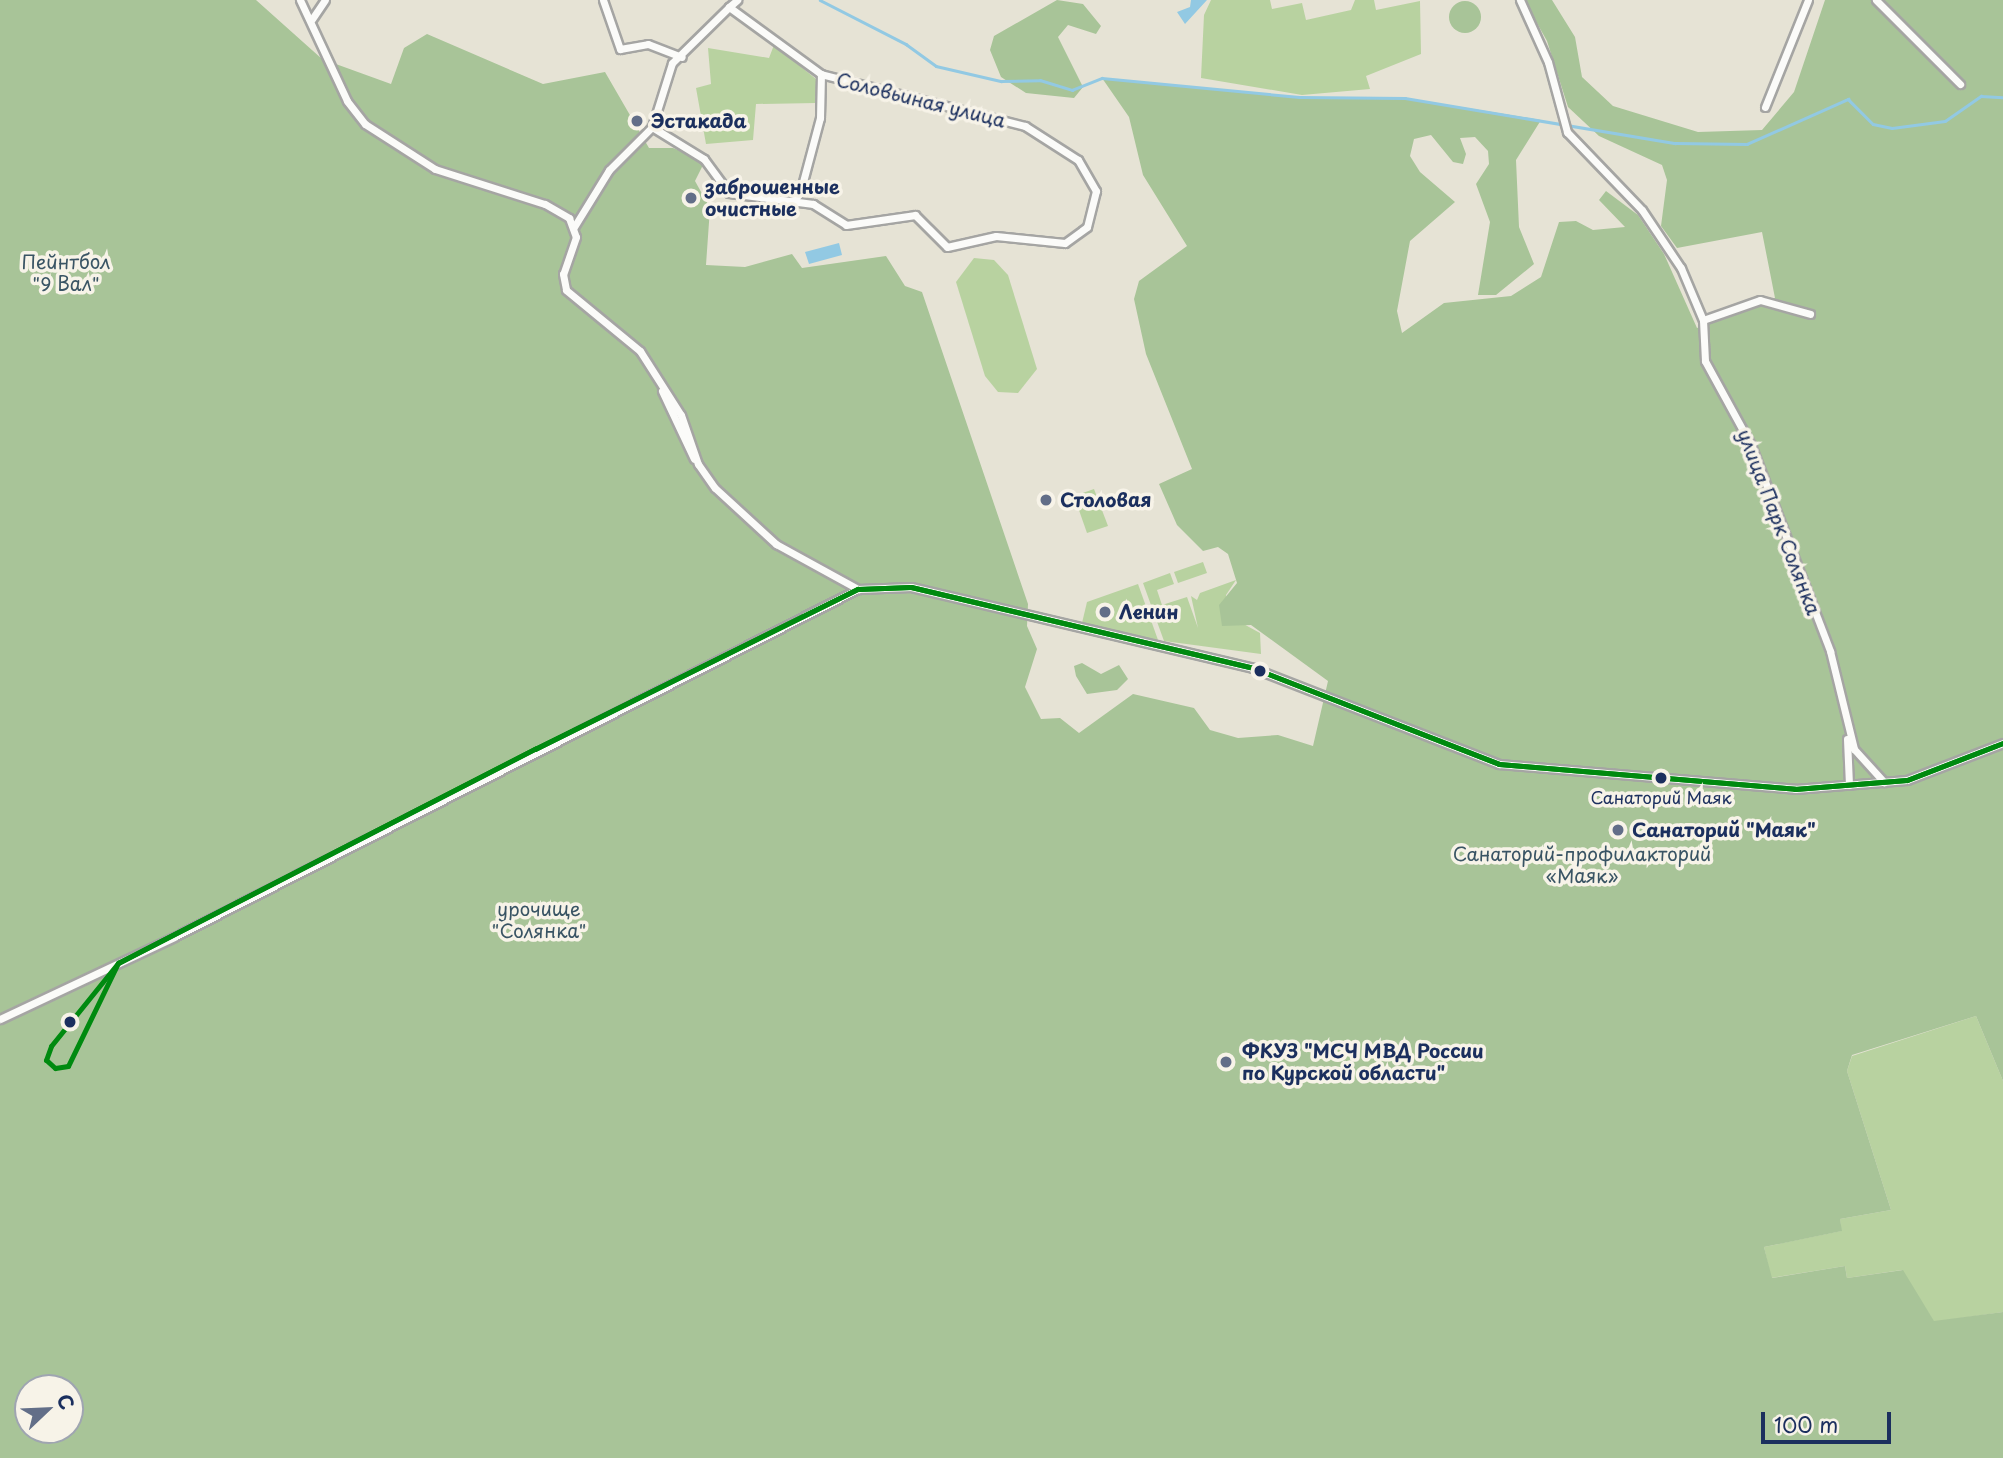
<!DOCTYPE html>
<meta charset="utf-8">
<style>
body{margin:0}
#map{position:relative;width:2003px;height:1458px;overflow:hidden;background:#e6e3d5;font-family:"Playpen Sans",sans-serif}
div>[style]{position:absolute}
[style*='--x']{left:calc(var(--x)*1px);top:calc(var(--y)*1px);width:calc(var(--w)*1px);rotate:calc(var(--a)*1deg)}
.green>*{inset:0;background:#b8d2a0}
.forest>*{inset:0;background:#a8c498}
.round{border-radius:50%}
.water>*{inset:0;background:#92c9e3}
.stream>*{height:2.5px;margin:-1.25px;padding:0 1.25px;transform-origin:1.25px;border-radius:1.25px;background:#92c9e3}
.roads{filter:drop-shadow(2px 0 #a5a5a3) drop-shadow(-2px 0 #a5a5a3) drop-shadow(0 2px #a5a5a3) drop-shadow(0 -2px #a5a5a3)}
.street>*{height:7px;margin:-3.5px;padding:0 3.5px;transform-origin:3.5px;border-radius:3.5px;background:#fbfbf9}
.bus-1>*{height:5px;margin:-2.5px;padding:0 2.5px;transform-origin:2.5px;border-radius:2.5px;background:#008a10}
.dots>*{width:19px;height:19px;translate:-50% -50%;box-sizing:border-box;border:4px solid #f7f3e8;border-radius:50%}
span{translate:-50% -50%;white-space:nowrap;text-align:center;line-height:1.15;-webkit-text-stroke:7px #f7f3e8;paint-order:stroke}
.bus-label{font-size:17px;color:#1b2f5e}
.street-label{font-size:19px;color:#1b2f5e}
.poi-label{font-size:19px;color:#1b2f5e;font-weight:700}
.left{translate:0 -50%;text-align:left}
.park-label{font-size:19px;color:#395464}
.north{position:absolute;left:14px;top:1374px;width:70px;height:70px;box-sizing:border-box;background:#f7f3e8;border:2px solid #9fa5b1;border-radius:50%;rotate:67deg;font-size:19px;font-weight:700;line-height:28px;text-align:center;color:#1b2f5e}
.north::after{content:'';display:block;margin:auto;width:24px;height:32px;background:#626e88;clip-path:polygon(50% 0,100% 100%,50% 72%,0 100%)}
.scale{position:absolute;left:1761px;top:1412px;width:130px;height:32px;box-sizing:border-box;border:4px solid #1b2f5e;border-top:0;padding-left:9px;font-size:21px;line-height:24px;white-space:nowrap;color:#1b2f5e;-webkit-text-stroke:5px #f7f3e8;paint-order:stroke}
</style>
<div id="map">
<div class="green">
<div style="clip-path:polygon(1211px 0,1270px 0,1272px 9px,1302px 3px,1306px 20px,1351px 10px,1355px 0,1374px 0,1376px 10px,1420px 1px,1421px 54px,1366px 76px,1370px 89px,1302px 95px,1201px 78px,1204px 15px)"></div>
<div style="clip-path:polygon(774px 45px,816px 79px,816px 103px,756px 104px,753px 140px,706px 144px,696px 88px,711px 84px,708px 48px,769px 58px)"></div>
<div style="clip-path:polygon(974px 258px,994px 260px,1008px 275px,1037px 369px,1018px 393px,998px 392px,985px 376px,956px 282px)"></div>
<div style="clip-path:polygon(1094px 489px,1108px 526px,1087px 533px,1074px 496px)"></div>
<div style="clip-path:polygon(1203px 562px,1207px 573px,1178px 583px,1174px 572px)"></div>
<div style="clip-path:polygon(1170px 573px,1174px 584px,1157px 590px,1162px 605px,1187px 597px,1198px 628px,1191px 596px,1197px 600px,1200px 593px,1236px 580px,1226px 595px,1230px 625px,1238px 621px,1260px 633px,1261px 654px,1164px 641px,1143px 583px)"></div>
<div style="clip-path:polygon(1138px 584px,1158px 640px,1082px 623px,1087px 602px)"></div>
<div style="clip-path:polygon(1976px 1016px,2003px 1081px,2003px 1312px,1934px 1322px,1902px 1270px,1847px 1278px,1845px 1266px,1771px 1278px,1764px 1247px,1841px 1231px,1840px 1219px,1891px 1210px,1847px 1071px,1852px 1056px)"></div>
</div>
<div class="forest">
<div style="clip-path:polygon(evenodd,0 0,256px 0,322px 59px,391px 84px,404px 48px,427px 34px,543px 84px,605px 72px,649px 148px,673px 148px,705px 161px,695px 181px,710px 208px,706px 265px,745px 267px,792px 254px,802px 268px,886px 256px,905px 286px,922px 292px,1028px 604px,1027px 626px,1037px 649px,1025px 687px,1041px 719px,1060px 718px,1079px 733px,1133px 694px,1194px 708px,1210px 730px,1238px 738px,1278px 735px,1313px 746px,1328px 681px,1251px 625px,1222px 626px,1219px 605px,1237px 583px,1228px 554px,1218px 547px,1203px 551px,1177px 525px,1159px 484px,1192px 469px,1146px 354px,1134px 299px,1139px 281px,1187px 246px,1143px 175px,1129px 117px,1102px 78px,1299px 97px,1405px 98px,1541px 120px,1516px 160px,1519px 227px,1534px 264px,1496px 295px,1478px 295px,1490px 222px,1476px 184px,1489px 164px,1488px 151px,1475px 137px,1460px 138px,1466px 154px,1463px 164px,1453px 162px,1431px 135px,1414px 139px,1410px 156px,1420px 172px,1455px 202px,1410px 241px,1397px 311px,1402px 333px,1444px 303px,1511px 296px,1541px 277px,1559px 222px,1576px 221px,1593px 230px,1625px 227px,1599px 200px,1606px 191px,1638px 215px,1664px 254px,1697px 328px,1775px 298px,1762px 232px,1677px 248px,1661px 226px,1667px 180px,1662px 165px,1599px 136px,1568px 107px,1547px 41px,1524px 0,1552px 0,1575px 37px,1582px 77px,1613px 106px,1698px 132px,1762px 130px,1794px 92px,1825px 0,2003px 0,2003px 1081px,1976px 1016px,1852px 1055px,1847px 1071px,1891px 1210px,1840px 1219px,1842px 1231px,1764px 1247px,1772px 1278px,1845px 1266px,1847px 1278px,1903px 1270px,1934px 1321px,2003px 1312px,2003px 1458px,0 1458px,0 0,28px 1388px,70px 1388px,70px 1430px,28px 1430px,28px 1388px)"></div>
<div style="clip-path:polygon(1057px 0,1083px 4px,1101px 26px,1096px 34px,1068px 25px,1058px 37px,1083px 87px,1074px 98px,1026px 93px,1001px 77px,990px 50px,994px 36px)"></div>
<div class="round" style="left:1449px;top:1px;width:32px;height:32px"></div>
<div style="clip-path:polygon(1082px 663px,1101px 674px,1119px 665px,1128px 679px,1117px 690px,1087px 694px,1076px 676px,1074px 666px)"></div>
</div>
<div class="water">
<div style="clip-path:polygon(1191px 0,1207px 0,1185px 24px,1177px 12px,1190px 7px)"></div>
<div style="clip-path:polygon(839px 243px,842px 255px,809px 264px,805px 252px)"></div>
</div>
<div class="stream">
<div style="--x:820;--y:0;--w:97;--a:27.1"></div>
<div style="--x:906;--y:44;--w:37;--a:36"></div>
<div style="--x:936;--y:66;--w:67;--a:13"></div>
<div style="--x:1001;--y:81;--w:39;--a:-1"></div>
<div style="--x:1040;--y:80;--w:34;--a:17"></div>
<div style="--x:1072;--y:90;--w:32;--a:-22"></div>
<div style="--x:1102;--y:78;--w:198;--a:5.5"></div>
<div style="--x:1299;--y:97;--w:106;--a:0.5"></div>
<div style="--x:1405;--y:98;--w:274;--a:9.5"></div>
<div style="--x:1675;--y:143;--w:72;--a:0.8"></div>
<div style="--x:1747;--y:144;--w:111;--a:-24"></div>
<div style="--x:1848;--y:99;--w:35;--a:45"></div>
<div style="--x:1873;--y:124;--w:19;--a:12"></div>
<div style="--x:1892;--y:128;--w:53;--a:-7.5"></div>
<div style="--x:1945;--y:121;--w:44;--a:-34.8"></div>
<div style="--x:1981;--y:96;--w:22;--a:3"></div>
</div>
<div class="roads">
<div class="street">
<div style="--x:300;--y:0;--w:111;--a:65"></div>
<div style="--x:347;--y:101;--w:29;--a:52"></div>
<div style="--x:365;--y:124;--w:83;--a:32.7"></div>
<div style="--x:435;--y:169;--w:115;--a:17.7"></div>
<div style="--x:545;--y:204;--w:28;--a:30"></div>
<div style="--x:569;--y:218;--w:20;--a:70"></div>
<div style="--x:576;--y:237;--w:39;--a:109"></div>
<div style="--x:563;--y:274;--w:16;--a:79"></div>
<div style="--x:566;--y:290;--w:96;--a:39.5"></div>
<div style="--x:640;--y:351;--w:76;--a:57.4"></div>
<div style="--x:681;--y:415;--w:52;--a:70.9"></div>
<div style="--x:698;--y:464;--w:29;--a:55"></div>
<div style="--x:715;--y:488;--w:83;--a:42.6"></div>
<div style="--x:776;--y:544;--w:94;--a:28.8"></div>
<div style="--x:603;--y:0;--w:52;--a:70.9"></div>
<div style="--x:620;--y:49;--w:28;--a:-10"></div>
<div style="--x:648;--y:44;--w:36;--a:21"></div>
<div style="--x:1520;--y:0;--w:68;--a:65.7"></div>
<div style="--x:1548;--y:62;--w:73;--a:74.8"></div>
<div style="--x:1567;--y:132;--w:108;--a:46.1"></div>
<div style="--x:1642;--y:210;--w:70;--a:56.1"></div>
<div style="--x:1681;--y:268;--w:56;--a:67.1"></div>
<div style="--x:1703;--y:320;--w:41;--a:87.2"></div>
<div style="--x:1705;--y:361;--w:96;--a:61.3"></div>
<div style="--x:1751;--y:445;--w:221;--a:69"></div>
<div style="--x:1830;--y:651;--w:101;--a:76.2"></div>
<div style="--x:1854;--y:749;--w:45;--a:47.7"></div>
<div style="--x:1876;--y:0;--w:119;--a:45"></div>
<div style="--x:312;--y:19;--w:23;--a:-56"></div>
<div style="--x:1765;--y:107;--w:115;--a:-68.1"></div>
<div style="--x:652;--y:127;--w:61;--a:31.6"></div>
<div style="--x:704;--y:159;--w:42;--a:53.7"></div>
<div style="--x:729;--y:193;--w:85;--a:7.5"></div>
<div style="--x:813;--y:204;--w:39;--a:32"></div>
<div style="--x:846;--y:225;--w:70;--a:-8.2"></div>
<div style="--x:915;--y:215;--w:45;--a:45"></div>
<div style="--x:947;--y:247;--w:50;--a:-12.7"></div>
<div style="--x:996;--y:236;--w:69;--a:5.8"></div>
<div style="--x:1065;--y:243;--w:27;--a:-36"></div>
<div style="--x:1087;--y:227;--w:37;--a:-76"></div>
<div style="--x:1096;--y:191;--w:36;--a:-120"></div>
<div style="--x:1078;--y:160;--w:63;--a:-147.3"></div>
<div style="--x:1025;--y:126;--w:211;--a:-165.7"></div>
<div style="--x:821;--y:74;--w:114;--a:-143.9"></div>
<div style="--x:729;--y:7;--w:11;--a:-41"></div>
<div style="--x:792;--y:202;--w:12;--a:-48"></div>
<div style="--x:800;--y:193;--w:78;--a:-75.1"></div>
<div style="--x:820;--y:118;--w:44;--a:-88.7"></div>
<div style="--x:574;--y:227;--w:67;--a:-58.4"></div>
<div style="--x:609;--y:170;--w:61;--a:-45"></div>
<div style="--x:652;--y:127;--w:67;--a:-72.6"></div>
<div style="--x:672;--y:63;--w:80;--a:-44.5"></div>
<div style="--x:1703;--y:320;--w:60;--a:-19.3"></div>
<div style="--x:1760;--y:300;--w:52;--a:15.6"></div>
<div style="--x:662;--y:391;--w:75;--a:64.8"></div>
<div style="--x:1847;--y:739;--w:46;--a:87.5"></div>
<div style="--x:0;--y:1019;--w:192;--a:-25.2"></div>
<div style="--x:174;--y:937;--w:767;--a:-26.97"></div>
<div style="--x:858;--y:589;--w:53;--a:-2.2"></div>
<div style="--x:911;--y:587;--w:351;--a:13.3"></div>
<div style="--x:1253;--y:668;--w:264;--a:21.3"></div>
<div style="--x:1499;--y:764;--w:297;--a:4.8"></div>
<div style="--x:1795;--y:789;--w:112;--a:-4.6"></div>
<div style="--x:1907;--y:780;--w:103;--a:-21.1"></div>
</div>
</div>
<div class="bus-1">
<div style="--x:911;--y:587;--w:351;--a:13.3"></div>
<div style="--x:911;--y:587;--w:351;--a:13.3"></div>
<div style="--x:858;--y:589;--w:53;--a:-2.2"></div>
<div style="--x:858;--y:589;--w:53;--a:-2.2"></div>
<div style="--x:1253;--y:668;--w:264;--a:21.3"></div>
<div style="--x:1253;--y:668;--w:264;--a:21.3"></div>
<div style="--x:2003;--y:743;--w:103;--a:158.9"></div>
<div style="--x:1907;--y:780;--w:94;--a:-21.1"></div>
<div style="--x:1995;--y:746;--w:9;--a:-21"></div>
<div style="--x:535;--y:749;--w:360;--a:-26.4"></div>
<div style="--x:535;--y:749;--w:360;--a:-26.4"></div>
<div style="--x:1499;--y:764;--w:297;--a:4.8"></div>
<div style="--x:1499;--y:764;--w:297;--a:4.8"></div>
<div style="--x:1795;--y:789;--w:112;--a:-4.6"></div>
<div style="--x:1795;--y:789;--w:112;--a:-4.6"></div>
<div style="--x:118;--y:963;--w:114;--a:115.9"></div>
<div style="--x:68;--y:1066;--w:13;--a:171"></div>
<div style="--x:55;--y:1068;--w:12;--a:-138"></div>
<div style="--x:46;--y:1060;--w:15;--a:-70"></div>
<div style="--x:51;--y:1046;--w:107;--a:-51.1"></div>
<div style="--x:118;--y:963;--w:469;--a:-27.2"></div>
<div style="--x:118;--y:963;--w:469;--a:-27.2"></div>
</div>
<div class="dots">
<div style="left:637px;top:121px;background:#626e88"></div>
<div style="left:691px;top:198px;background:#626e88"></div>
<div style="left:1046px;top:500px;background:#626e88"></div>
<div style="left:1105px;top:612px;background:#626e88"></div>
<div style="left:1260px;top:671px;background:#1b2f5e"></div>
<div style="left:1661px;top:778px;background:#1b2f5e"></div>
<div style="left:1618px;top:830px;background:#626e88"></div>
<div style="left:70px;top:1022px;background:#1b2f5e"></div>
<div style="left:1226px;top:1062px;background:#626e88"></div>
</div>
<div class="bus-label">
<span style="left:1661px;top:798px">Санаторий Маяк</span>
</div>
<div class="street-label">
<span style="left:921px;top:100px;rotate:14deg">Соловьиная улица</span>
<span style="left:1779px;top:522px;rotate:69deg">улица Парк Солянка</span>
</div>
<div class="poi-label">
<span class="left" style="left:651px;top:121px">Эстакада</span>
<span class="left" style="left:705px;top:198px">заброшенные<br>очистные</span>
<span class="left" style="left:1060px;top:500px">Столовая</span>
<span class="left" style="left:1119px;top:612px">Ленин</span>
<span class="left" style="left:1632px;top:830px">Санаторий "Маяк"</span>
<span class="left" style="left:1242px;top:1062px">ФКУЗ "МСЧ МВД России<br>по Курской области"</span>
</div>
<div class="park-label">
<span style="left:66px;top:273px">Пейнтбол<br>"9 Вал"</span>
<span style="left:1582px;top:865px">Санаторий-профилакторий<br>«Маяк»</span>
<span style="left:539px;top:920px">урочище<br>"Солянка"</span>
</div>
<div class="north">С</div>
<div class="scale">100 m</div>
</div>
